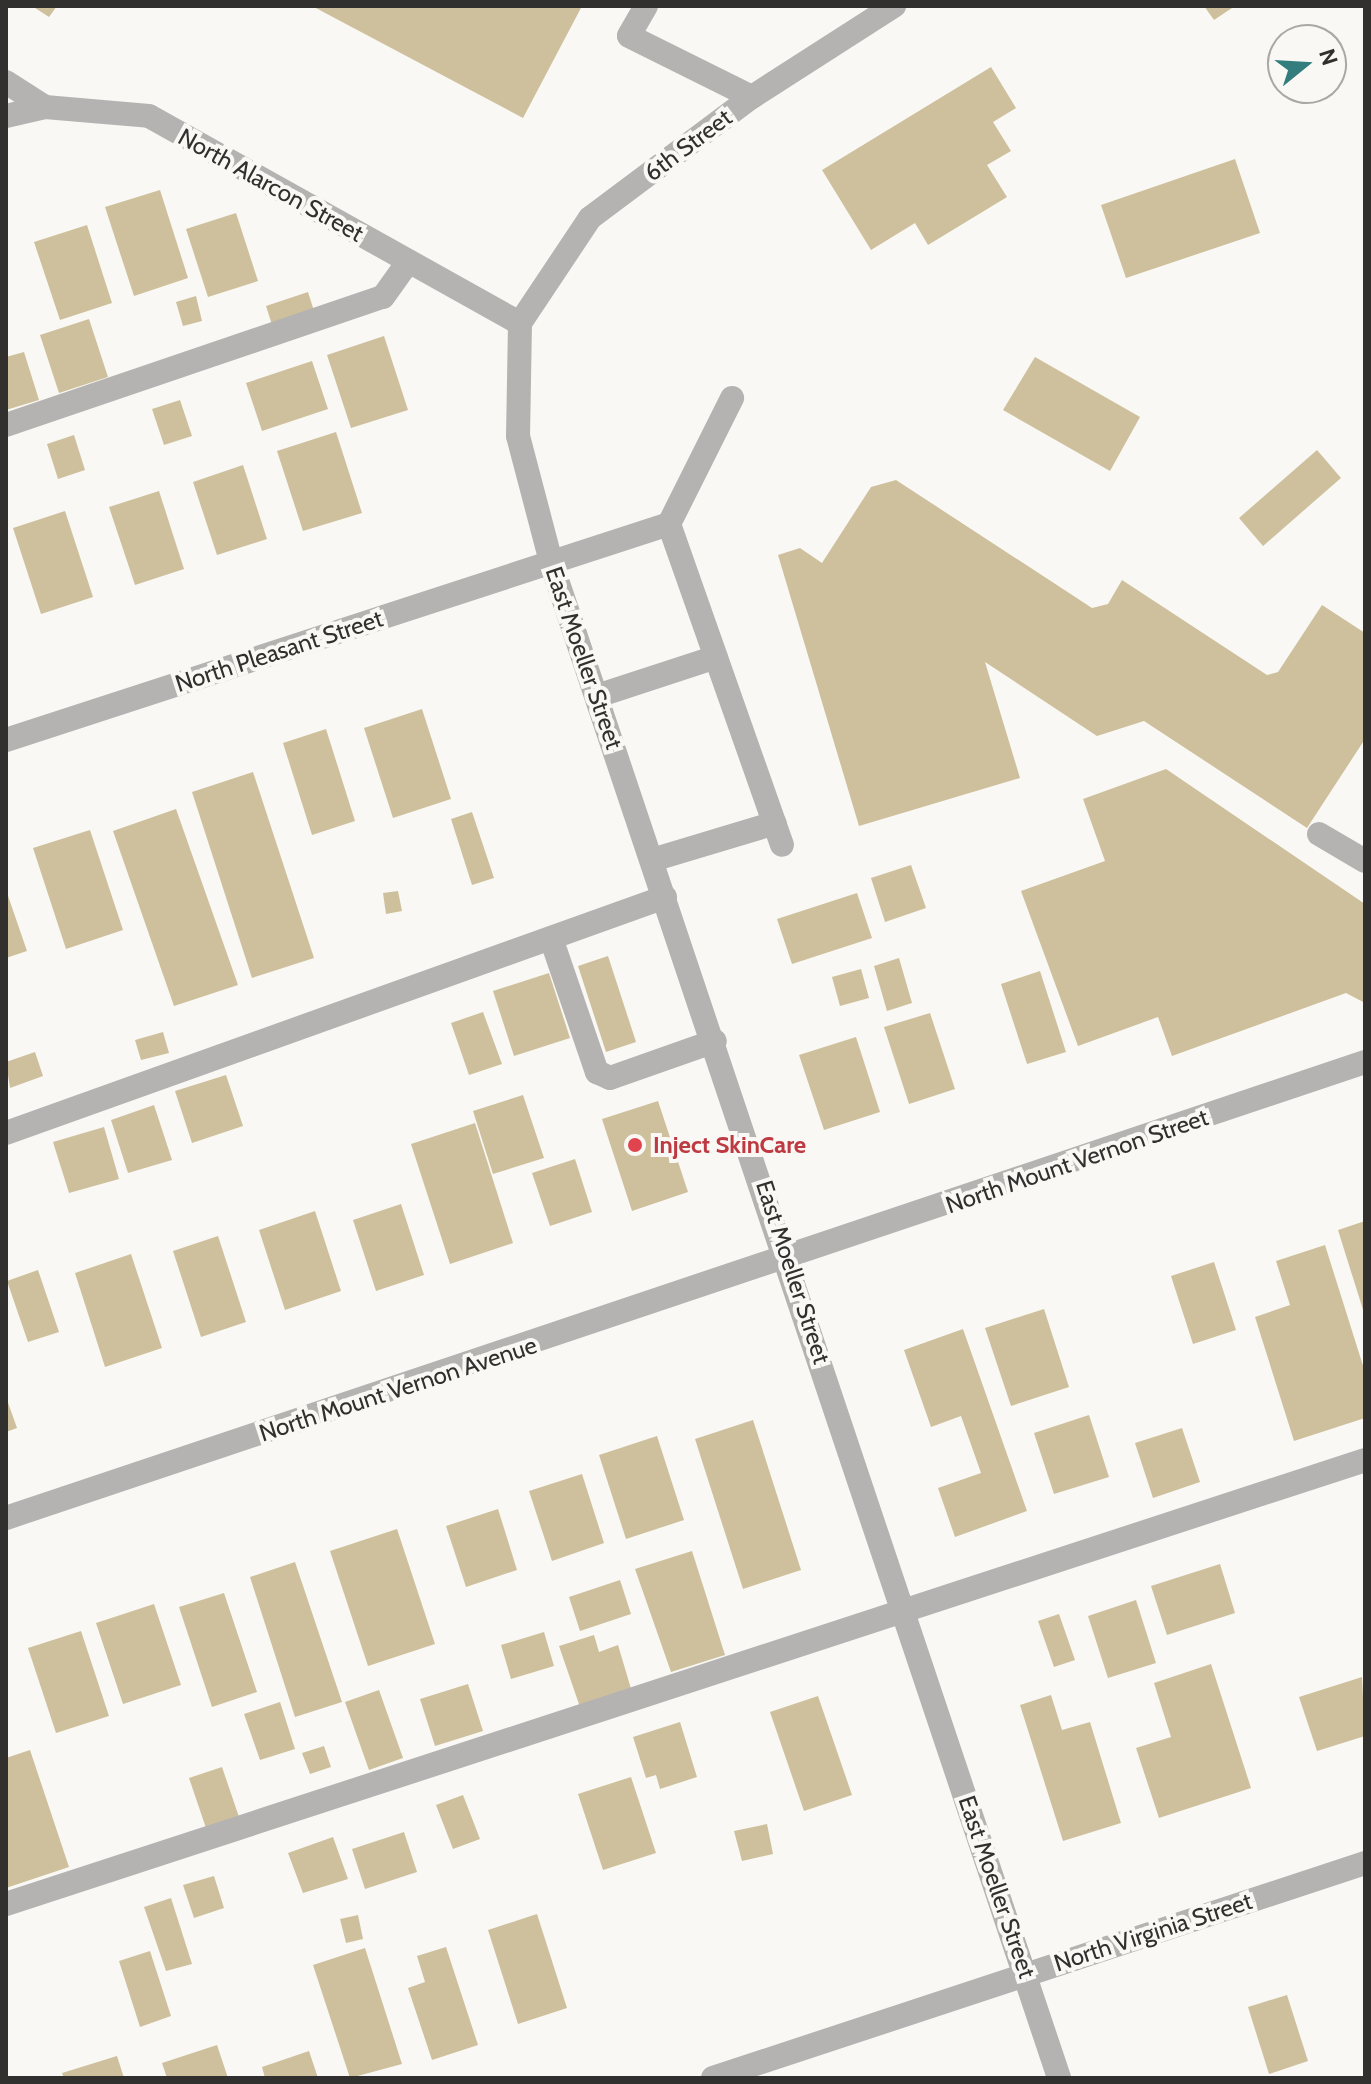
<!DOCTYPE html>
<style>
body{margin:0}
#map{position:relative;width:1371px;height:2084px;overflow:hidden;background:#f9f8f4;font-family:Cabin,sans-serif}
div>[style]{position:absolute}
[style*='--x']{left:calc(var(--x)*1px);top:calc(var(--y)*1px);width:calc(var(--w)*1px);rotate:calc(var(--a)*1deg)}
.building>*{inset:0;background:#cec09c}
.minor>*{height:24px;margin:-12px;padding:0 12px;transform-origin:12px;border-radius:12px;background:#b5b3b2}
.dots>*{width:22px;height:22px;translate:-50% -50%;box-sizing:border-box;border:4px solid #f9f8f4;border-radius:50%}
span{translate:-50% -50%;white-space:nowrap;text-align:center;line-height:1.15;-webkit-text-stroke:8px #f9f8f4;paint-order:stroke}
.street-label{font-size:24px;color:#31302f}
.health-label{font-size:24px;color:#be3a42;font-weight:700}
.left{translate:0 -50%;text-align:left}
.frame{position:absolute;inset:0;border:8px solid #31302f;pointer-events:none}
.north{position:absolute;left:1267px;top:24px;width:80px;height:80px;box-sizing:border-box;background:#f9f8f4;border:2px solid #a9a8a5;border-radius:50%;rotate:72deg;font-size:22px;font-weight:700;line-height:32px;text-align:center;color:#31302f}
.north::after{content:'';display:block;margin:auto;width:28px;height:36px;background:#337d7e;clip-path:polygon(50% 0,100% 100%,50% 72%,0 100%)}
</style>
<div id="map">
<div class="building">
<div style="clip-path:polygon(32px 6px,57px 6px,49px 17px)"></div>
<div style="clip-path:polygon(312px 6px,582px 6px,523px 118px)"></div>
<div style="clip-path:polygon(1204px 6px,1235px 6px,1214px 20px)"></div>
<div style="clip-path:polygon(991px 67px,1016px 108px,993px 122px,1011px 151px,987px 165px,1007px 197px,928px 245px,915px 223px,871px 250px,822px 170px)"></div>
<div style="clip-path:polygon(1235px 159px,1260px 233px,1126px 278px,1101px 205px)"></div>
<div style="clip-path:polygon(160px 190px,188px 278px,134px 296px,105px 207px)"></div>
<div style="clip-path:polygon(236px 213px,258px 281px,208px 297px,186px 229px)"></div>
<div style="clip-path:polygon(87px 225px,112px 303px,60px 320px,34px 242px)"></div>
<div style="clip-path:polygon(308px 292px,316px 317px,274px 331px,266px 306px)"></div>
<div style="clip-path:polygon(196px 296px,202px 321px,183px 326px,176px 302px)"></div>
<div style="clip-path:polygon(89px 319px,108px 377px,59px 393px,40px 335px)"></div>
<div style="clip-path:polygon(384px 336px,408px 410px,351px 428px,327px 355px)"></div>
<div style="clip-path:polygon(24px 352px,39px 400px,6px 410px,6px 357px)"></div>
<div style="clip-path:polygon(1035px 357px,1140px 417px,1110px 471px,1003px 410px)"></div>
<div style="clip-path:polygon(312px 361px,328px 409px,262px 431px,246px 383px)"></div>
<div style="clip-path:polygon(180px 400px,192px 436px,164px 445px,152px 409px)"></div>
<div style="clip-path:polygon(336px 432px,362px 513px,303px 531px,277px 451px)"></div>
<div style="clip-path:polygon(74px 435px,85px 470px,58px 479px,47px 444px)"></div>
<div style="clip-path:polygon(1317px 450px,1341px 478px,1263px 546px,1239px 518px)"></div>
<div style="clip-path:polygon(243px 465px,267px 539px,217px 555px,193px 482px)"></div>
<div style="clip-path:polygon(896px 480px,1092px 608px,1108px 604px,1122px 580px,1267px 675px,1278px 672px,1322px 605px,1365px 633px,1365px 739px,1307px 828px,1144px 721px,1097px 736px,985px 662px,1020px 778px,859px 826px,778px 555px,800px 548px,822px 563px,871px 487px)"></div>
<div style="clip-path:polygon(159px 491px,184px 569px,135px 585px,109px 507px)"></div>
<div style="clip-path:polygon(65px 511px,93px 597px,41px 614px,13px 528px)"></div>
<div style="clip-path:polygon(422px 709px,451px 799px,393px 818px,364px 728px)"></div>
<div style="clip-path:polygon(326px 729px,355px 821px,312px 835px,283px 743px)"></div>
<div style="clip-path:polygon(1166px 769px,1365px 904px,1365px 1003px,1346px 993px,1172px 1056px,1158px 1017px,1078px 1046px,1021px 891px,1105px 861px,1083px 799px)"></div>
<div style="clip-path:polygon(253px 772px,314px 958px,252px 978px,192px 792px)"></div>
<div style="clip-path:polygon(176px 809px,238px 985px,174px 1006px,113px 831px)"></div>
<div style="clip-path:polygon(472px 812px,494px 878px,472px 885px,451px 819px)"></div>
<div style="clip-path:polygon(90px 830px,123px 930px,66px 949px,33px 848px)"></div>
<div style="clip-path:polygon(911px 865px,926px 908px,885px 922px,871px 878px)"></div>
<div style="clip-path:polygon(6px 890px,27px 951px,6px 958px)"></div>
<div style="clip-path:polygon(398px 891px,402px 911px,386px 914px,383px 893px)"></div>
<div style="clip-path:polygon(857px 893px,872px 938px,792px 964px,777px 919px)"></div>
<div style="clip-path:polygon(608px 956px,636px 1042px,606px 1052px,578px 966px)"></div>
<div style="clip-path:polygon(899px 958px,912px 1003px,887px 1011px,874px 966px)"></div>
<div style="clip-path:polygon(861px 969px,869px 998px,840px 1006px,832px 977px)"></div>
<div style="clip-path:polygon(1040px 971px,1066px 1052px,1027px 1064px,1001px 984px)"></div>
<div style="clip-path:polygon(549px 973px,570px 1038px,514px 1056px,493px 991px)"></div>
<div style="clip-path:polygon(483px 1012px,502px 1064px,469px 1075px,451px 1023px)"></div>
<div style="clip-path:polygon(930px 1013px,955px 1089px,909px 1104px,884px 1027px)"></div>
<div style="clip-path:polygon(163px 1032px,169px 1053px,141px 1060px,135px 1040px)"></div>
<div style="clip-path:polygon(856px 1037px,880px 1112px,824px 1130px,799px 1055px)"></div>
<div style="clip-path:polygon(35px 1052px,43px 1076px,10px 1088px,6px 1062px)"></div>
<div style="clip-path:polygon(226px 1075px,243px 1126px,192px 1143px,175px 1091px)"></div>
<div style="clip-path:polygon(523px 1095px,544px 1158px,493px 1174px,473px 1111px)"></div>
<div style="clip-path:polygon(658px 1101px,688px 1192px,632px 1211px,602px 1119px)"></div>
<div style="clip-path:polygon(154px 1105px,172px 1160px,128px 1173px,111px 1120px)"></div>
<div style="clip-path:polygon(475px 1123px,513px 1243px,450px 1264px,411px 1144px)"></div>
<div style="clip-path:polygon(104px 1127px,119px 1179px,69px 1193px,53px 1142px)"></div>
<div style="clip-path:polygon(575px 1159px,592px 1212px,550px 1226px,532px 1173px)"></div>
<div style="clip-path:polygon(401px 1204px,424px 1275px,376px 1291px,353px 1220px)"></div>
<div style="clip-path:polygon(315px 1211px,341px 1291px,285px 1310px,259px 1230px)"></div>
<div style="clip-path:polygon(1365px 1221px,1365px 1312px,1364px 1313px,1338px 1230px)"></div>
<div style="clip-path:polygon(218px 1236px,246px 1322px,201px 1337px,173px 1251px)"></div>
<div style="clip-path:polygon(1325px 1245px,1365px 1372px,1365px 1418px,1294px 1441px,1255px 1317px,1290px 1305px,1276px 1261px)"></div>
<div style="clip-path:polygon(131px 1254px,162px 1348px,105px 1367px,75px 1273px)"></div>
<div style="clip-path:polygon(1214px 1262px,1236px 1330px,1193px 1344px,1171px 1276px)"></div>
<div style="clip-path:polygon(38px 1270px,59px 1332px,28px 1342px,7px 1281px)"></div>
<div style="clip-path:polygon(1044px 1309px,1069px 1387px,1011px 1406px,985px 1328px)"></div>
<div style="clip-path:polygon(963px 1329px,1027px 1511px,955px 1537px,938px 1488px,981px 1473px,961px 1416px,931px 1427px,904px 1350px)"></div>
<div style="clip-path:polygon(6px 1397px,17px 1428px,6px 1432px)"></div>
<div style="clip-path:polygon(1089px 1415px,1109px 1477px,1054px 1494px,1034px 1433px)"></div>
<div style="clip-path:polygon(753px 1420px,801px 1570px,743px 1589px,695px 1439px)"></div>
<div style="clip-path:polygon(1182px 1428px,1200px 1482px,1153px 1498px,1135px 1443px)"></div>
<div style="clip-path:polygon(657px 1436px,684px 1520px,626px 1539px,599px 1455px)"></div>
<div style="clip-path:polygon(582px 1474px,604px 1543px,552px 1561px,529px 1491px)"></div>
<div style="clip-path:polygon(498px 1509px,517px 1570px,466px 1587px,446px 1526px)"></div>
<div style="clip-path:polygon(397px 1529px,435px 1644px,368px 1666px,330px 1551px)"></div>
<div style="clip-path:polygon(692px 1551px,725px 1655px,671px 1672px,635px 1569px)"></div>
<div style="clip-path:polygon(295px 1562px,342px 1702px,295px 1717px,250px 1577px)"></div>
<div style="clip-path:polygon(1220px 1564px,1235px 1613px,1167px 1635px,1151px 1586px)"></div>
<div style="clip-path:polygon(620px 1580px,631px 1614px,580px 1631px,569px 1597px)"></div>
<div style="clip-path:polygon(224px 1593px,257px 1692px,212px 1707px,179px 1607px)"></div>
<div style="clip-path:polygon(1136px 1600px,1156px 1663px,1108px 1678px,1088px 1616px)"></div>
<div style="clip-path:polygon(154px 1604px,181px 1685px,123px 1704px,96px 1623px)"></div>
<div style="clip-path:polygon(1059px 1614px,1075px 1660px,1054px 1667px,1038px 1621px)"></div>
<div style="clip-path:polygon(81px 1631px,109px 1716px,56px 1733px,28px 1648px)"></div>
<div style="clip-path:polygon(544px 1632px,554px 1666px,511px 1679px,501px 1645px)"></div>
<div style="clip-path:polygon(594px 1635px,599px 1652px,618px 1645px,632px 1692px,581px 1710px,559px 1646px)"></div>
<div style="clip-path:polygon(1211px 1664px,1251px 1788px,1159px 1818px,1136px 1748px,1171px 1737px,1154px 1683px)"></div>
<div style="clip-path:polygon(1362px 1677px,1365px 1736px,1317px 1751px,1299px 1697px)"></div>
<div style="clip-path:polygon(468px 1684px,483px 1731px,435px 1746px,420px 1699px)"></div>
<div style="clip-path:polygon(379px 1690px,403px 1758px,369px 1770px,345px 1702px)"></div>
<div style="clip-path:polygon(1051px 1695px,1062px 1730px,1090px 1722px,1121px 1823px,1063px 1841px,1020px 1705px)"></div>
<div style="clip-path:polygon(818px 1696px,852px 1795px,804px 1811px,770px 1712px)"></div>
<div style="clip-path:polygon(280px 1702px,295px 1749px,260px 1760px,244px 1714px)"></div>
<div style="clip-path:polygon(680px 1722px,697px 1777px,660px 1789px,656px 1775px,646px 1778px,633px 1737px)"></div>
<div style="clip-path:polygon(324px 1746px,331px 1767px,310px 1774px,302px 1753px)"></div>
<div style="clip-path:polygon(30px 1750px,69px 1867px,6px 1888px,6px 1758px)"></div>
<div style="clip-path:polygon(222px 1767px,239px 1817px,206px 1828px,189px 1778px)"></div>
<div style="clip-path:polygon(631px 1777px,656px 1853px,603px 1870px,578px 1794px)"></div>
<div style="clip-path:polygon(463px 1795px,480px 1839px,453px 1849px,436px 1805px)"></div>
<div style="clip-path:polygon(767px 1824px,773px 1854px,742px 1861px,734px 1831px)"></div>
<div style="clip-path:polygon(404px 1832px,417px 1872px,365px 1889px,352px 1849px)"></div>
<div style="clip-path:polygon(333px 1837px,348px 1879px,303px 1893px,288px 1853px)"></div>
<div style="clip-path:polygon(214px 1876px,224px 1908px,194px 1918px,183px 1885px)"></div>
<div style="clip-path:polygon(171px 1898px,192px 1964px,166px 1971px,144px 1907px)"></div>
<div style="clip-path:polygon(537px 1914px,567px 2008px,518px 2024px,488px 1930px)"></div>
<div style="clip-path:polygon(358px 1915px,363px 1939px,346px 1943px,340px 1919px)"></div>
<div style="clip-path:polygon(446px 1947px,478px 2045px,432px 2060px,408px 1988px,425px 1982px,417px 1956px)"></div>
<div style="clip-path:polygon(365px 1948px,402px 2064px,350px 2078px,313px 1965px)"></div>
<div style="clip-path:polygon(150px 1951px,171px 2016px,140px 2027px,119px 1961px)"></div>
<div style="clip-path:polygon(1287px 1995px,1308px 2061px,1269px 2074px,1248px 2007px)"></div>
<div style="clip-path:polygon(217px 2045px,228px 2078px,167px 2078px,162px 2063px)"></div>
<div style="clip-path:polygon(309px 2051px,318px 2078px,265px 2078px,262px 2067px)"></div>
<div style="clip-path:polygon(117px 2056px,124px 2078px,64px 2078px,62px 2073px)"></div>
</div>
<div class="minor">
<div style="--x:646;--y:6;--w:34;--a:120"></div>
<div style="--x:629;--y:36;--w:137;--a:26.4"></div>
<div style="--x:6;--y:82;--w:46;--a:32.7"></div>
<div style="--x:6;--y:116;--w:40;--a:-13"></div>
<div style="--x:45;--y:107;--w:104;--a:4.9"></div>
<div style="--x:149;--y:116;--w:425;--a:29.2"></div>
<div style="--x:520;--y:323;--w:113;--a:91"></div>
<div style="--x:518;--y:436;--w:130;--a:75.3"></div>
<div style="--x:551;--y:562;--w:1599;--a:71.47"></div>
<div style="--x:520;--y:323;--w:126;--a:-56.3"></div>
<div style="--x:590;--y:218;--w:202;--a:-36.8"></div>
<div style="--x:752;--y:97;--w:169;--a:-32.7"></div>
<div style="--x:6;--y:425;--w:398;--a:-18.8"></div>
<div style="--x:383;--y:297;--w:43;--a:-54.5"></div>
<div style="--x:669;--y:524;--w:141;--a:-63.4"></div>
<div style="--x:597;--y:696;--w:125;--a:-18.1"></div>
<div style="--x:6;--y:740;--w:697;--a:-18.05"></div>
<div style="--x:669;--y:524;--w:340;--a:70.6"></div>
<div style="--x:1319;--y:834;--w:53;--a:30.4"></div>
<div style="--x:652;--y:860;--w:128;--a:-16.7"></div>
<div style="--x:551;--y:938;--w:142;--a:71.1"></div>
<div style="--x:597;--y:1072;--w:14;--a:25"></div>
<div style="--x:610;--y:1078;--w:111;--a:-19.4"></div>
<div style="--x:6;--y:1133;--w:700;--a:-19.7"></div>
<div style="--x:6;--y:1518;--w:1433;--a:-18.55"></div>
<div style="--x:6;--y:1904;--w:1430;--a:-18.09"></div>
<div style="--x:713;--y:2078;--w:687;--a:-18.25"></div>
</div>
<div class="dots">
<div style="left:635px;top:1145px;background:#e0444e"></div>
</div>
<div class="street-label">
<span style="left:688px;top:145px;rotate:-37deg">6th Street</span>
<span style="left:271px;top:185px;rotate:29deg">North Alarcon Street</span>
<span style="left:279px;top:651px;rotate:-18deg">North Pleasant Street</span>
<span style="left:584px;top:658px;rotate:71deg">East Moeller Street</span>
<span style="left:1077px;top:1161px;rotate:-19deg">North Mount Vernon Street</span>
<span style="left:793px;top:1272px;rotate:72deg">East Moeller Street</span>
<span style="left:398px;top:1389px;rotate:-18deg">North Mount Vernon Avenue</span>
<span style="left:997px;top:1887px;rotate:71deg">East Moeller Street</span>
<span style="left:1153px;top:1932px;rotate:-18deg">North Virginia Street</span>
</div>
<div class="health-label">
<span class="left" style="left:653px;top:1145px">Inject SkinCare</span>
</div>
<div class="frame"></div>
<div class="north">N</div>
</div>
